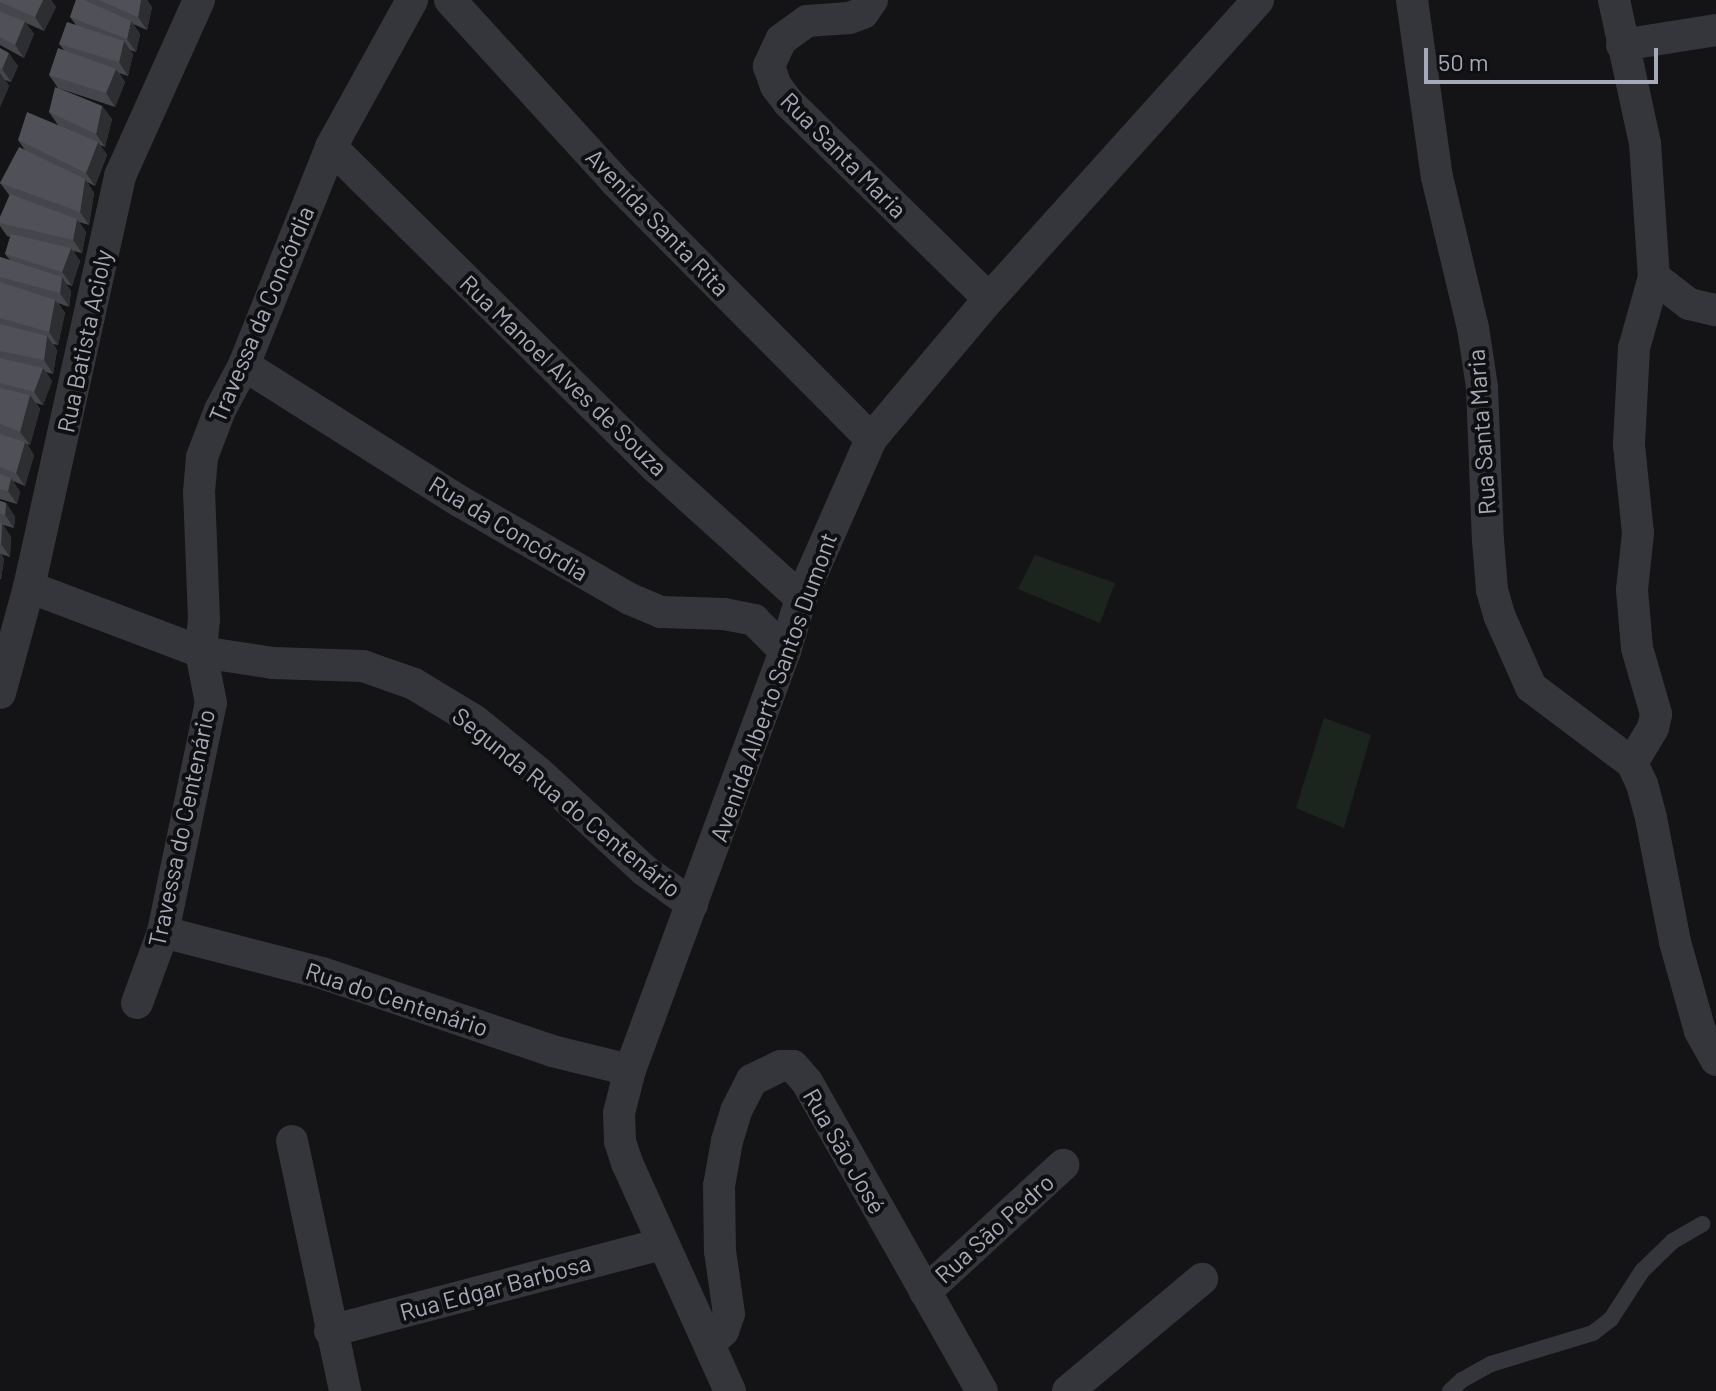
<!DOCTYPE html>
<meta charset="utf-8">
<style>
body{margin:0}
#map{position:relative;width:1716px;height:1391px;overflow:hidden;background:#141416;font-family:Barlow,sans-serif}
div>[style]{position:absolute}
[style*='--x']{left:calc(var(--x)*1px);top:calc(var(--y)*1px);width:calc(var(--w)*1px);rotate:calc(var(--a)*1deg)}
.green>*{inset:0;background:#1c251d}
.service>*{height:16px;margin:-8px;padding:0 8px;transform-origin:8px;border-radius:8px;background:#35363c}
.minor>*{height:32px;margin:-16px;padding:0 16px;transform-origin:16px;border-radius:16px;background:#35363c}
.wall>*{inset:0;background:#45464c}
.shaded-wall>*{inset:0;background:#2d2e32}
.building>*{inset:0;background:#505158}
span{translate:-50% -50%;white-space:nowrap;text-align:center;line-height:1.15;-webkit-text-stroke:8px #0f0f11;paint-order:stroke}
.street-label{font-size:24px;color:#a5aab8}
.scale{position:absolute;left:1424px;top:48px;width:234px;height:36px;box-sizing:border-box;border:4px solid #a5aab8;border-top:0;padding-left:10px;font-size:24px;line-height:28px;white-space:nowrap;color:#a5aab8;-webkit-text-stroke:6px #0f0f11;paint-order:stroke}
</style>
<div id="map">
<div class="green">
<div style="clip-path:polygon(1035px 555px,1115px 583px,1100px 623px,1018px 589px)"></div>
<div style="clip-path:polygon(1324px 718px,1371px 735px,1344px 828px,1296px 808px)"></div>
</div>
<div class="service">
<div style="--x:1450;--y:1391;--w:16;--a:-43"></div>
<div style="--x:1462;--y:1380;--w:33;--a:-29"></div>
<div style="--x:1491;--y:1364;--w:107;--a:-16.9"></div>
<div style="--x:1593;--y:1333;--w:23;--a:-38"></div>
<div style="--x:1611;--y:1319;--w:57;--a:-57.1"></div>
<div style="--x:1642;--y:1271;--w:43;--a:-44.1"></div>
<div style="--x:1673;--y:1241;--w:34;--a:-30"></div>
</div>
<div class="minor">
<div style="--x:450;--y:0;--w:245;--a:47.6"></div>
<div style="--x:615;--y:181;--w:363;--a:45.2"></div>
<div style="--x:872;--y:0;--w:16;--a:125"></div>
<div style="--x:863;--y:13;--w:15;--a:160"></div>
<div style="--x:849;--y:18;--w:42;--a:175.9"></div>
<div style="--x:807;--y:21;--w:32;--a:144"></div>
<div style="--x:781;--y:40;--w:29;--a:115"></div>
<div style="--x:769;--y:66;--w:21;--a:71"></div>
<div style="--x:776;--y:86;--w:20;--a:53"></div>
<div style="--x:788;--y:102;--w:281;--a:44.4"></div>
<div style="--x:1412;--y:0;--w:179;--a:82"></div>
<div style="--x:1437;--y:177;--w:155;--a:76.6"></div>
<div style="--x:1473;--y:328;--w:60;--a:81.3"></div>
<div style="--x:1482;--y:387;--w:153;--a:87.8"></div>
<div style="--x:1488;--y:540;--w:50;--a:85.4"></div>
<div style="--x:1492;--y:590;--w:26;--a:74"></div>
<div style="--x:1499;--y:615;--w:79;--a:66"></div>
<div style="--x:1531;--y:687;--w:126;--a:37"></div>
<div style="--x:1614;--y:0;--w:146;--a:77.8"></div>
<div style="--x:1645;--y:143;--w:134;--a:86.2"></div>
<div style="--x:1654;--y:277;--w:74;--a:105.7"></div>
<div style="--x:1634;--y:348;--w:97;--a:93"></div>
<div style="--x:1629;--y:445;--w:88;--a:84.2"></div>
<div style="--x:1638;--y:533;--w:57;--a:96"></div>
<div style="--x:1632;--y:590;--w:35;--a:85"></div>
<div style="--x:1635;--y:625;--w:23;--a:85"></div>
<div style="--x:1637;--y:648;--w:69;--a:73.9"></div>
<div style="--x:1656;--y:714;--w:14;--a:102"></div>
<div style="--x:1653;--y:728;--w:41;--a:121"></div>
<div style="--x:1632;--y:763;--w:23;--a:65"></div>
<div style="--x:1642;--y:784;--w:35;--a:75"></div>
<div style="--x:1651;--y:818;--w:126;--a:79"></div>
<div style="--x:1675;--y:942;--w:92;--a:74.3"></div>
<div style="--x:1700;--y:1031;--w:33;--a:61"></div>
<div style="--x:1622;--y:45;--w:95;--a:-9.1"></div>
<div style="--x:331;--y:147;--w:459;--a:44.6"></div>
<div style="--x:658;--y:469;--w:193;--a:42.1"></div>
<div style="--x:1654;--y:277;--w:44;--a:37.6"></div>
<div style="--x:1689;--y:304;--w:28;--a:13"></div>
<div style="--x:244;--y:365;--w:257;--a:32.3"></div>
<div style="--x:461;--y:502;--w:195;--a:29.9"></div>
<div style="--x:630;--y:599;--w:34;--a:23"></div>
<div style="--x:661;--y:612;--w:63;--a:1.8"></div>
<div style="--x:724;--y:614;--w:31;--a:11"></div>
<div style="--x:754;--y:620;--w:44;--a:45"></div>
<div style="--x:29;--y:587;--w:184;--a:20.7"></div>
<div style="--x:201;--y:652;--w:73;--a:8.7"></div>
<div style="--x:273;--y:663;--w:90;--a:1.9"></div>
<div style="--x:363;--y:666;--w:54;--a:19.4"></div>
<div style="--x:414;--y:684;--w:71;--a:31.2"></div>
<div style="--x:475;--y:721;--w:82;--a:39.1"></div>
<div style="--x:539;--y:773;--w:143;--a:42.7"></div>
<div style="--x:644;--y:870;--w:59;--a:35.3"></div>
<div style="--x:0;--y:693;--w:110;--a:-74.7"></div>
<div style="--x:29;--y:587;--w:421;--a:-77.5"></div>
<div style="--x:120;--y:176;--w:193;--a:-65.8"></div>
<div style="--x:163;--y:932;--w:164;--a:14.5"></div>
<div style="--x:322;--y:973;--w:243;--a:18.7"></div>
<div style="--x:552;--y:1051;--w:80;--a:13.7"></div>
<div style="--x:137;--y:1003;--w:76;--a:-69.9"></div>
<div style="--x:163;--y:932;--w:234;--a:-78.2"></div>
<div style="--x:211;--y:703;--w:52;--a:-101.1"></div>
<div style="--x:201;--y:652;--w:32;--a:-85"></div>
<div style="--x:204;--y:620;--w:128;--a:-92.2"></div>
<div style="--x:199;--y:492;--w:35;--a:-85"></div>
<div style="--x:202;--y:457;--w:50;--a:-69"></div>
<div style="--x:220;--y:410;--w:51;--a:-61.9"></div>
<div style="--x:244;--y:365;--w:235;--a:-68.2"></div>
<div style="--x:331;--y:147;--w:168;--a:-61.1"></div>
<div style="--x:292;--y:1141;--w:256;--a:78"></div>
<div style="--x:925;--y:1292;--w:188;--a:-42.6"></div>
<div style="--x:330;--y:1331;--w:342;--a:-14.7"></div>
<div style="--x:710;--y:1343;--w:18;--a:-43"></div>
<div style="--x:723;--y:1331;--w:18;--a:-71"></div>
<div style="--x:729;--y:1314;--w:64;--a:-98.1"></div>
<div style="--x:720;--y:1251;--w:65;--a:-90.9"></div>
<div style="--x:719;--y:1186;--w:46;--a:-79.9"></div>
<div style="--x:727;--y:1141;--w:31;--a:-73"></div>
<div style="--x:736;--y:1111;--w:35;--a:-63"></div>
<div style="--x:752;--y:1080;--w:32;--a:-26"></div>
<div style="--x:781;--y:1066;--w:12;--a:0"></div>
<div style="--x:793;--y:1066;--w:21;--a:49"></div>
<div style="--x:807;--y:1082;--w:355;--a:60.5"></div>
<div style="--x:730;--y:1391;--w:250;--a:-114.3"></div>
<div style="--x:627;--y:1163;--w:23;--a:-108"></div>
<div style="--x:620;--y:1141;--w:28;--a:-92"></div>
<div style="--x:619;--y:1113;--w:44;--a:-75.7"></div>
<div style="--x:630;--y:1070;--w:447;--a:-69.7"></div>
<div style="--x:785;--y:651;--w:55;--a:-73.2"></div>
<div style="--x:801;--y:598;--w:174;--a:-66.2"></div>
<div style="--x:871;--y:439;--w:183;--a:-49.9"></div>
<div style="--x:989;--y:299;--w:402;--a:-48"></div>
<div style="--x:1068;--y:1391;--w:175;--a:-39.9"></div>
</div>
<div class="wall">
<div style="clip-path:polygon(0 0,51px 0,56px 7px,44px 31px,26px 23px,34px 34px,24px 58px,0 45px)"></div>
<div style="clip-path:polygon(76px 0,147px 0,152px 7px,147px 30px,133px 24px,140px 34px,136px 52px,130px 50px,133px 54px,128px 76px,119px 73px,125px 82px,115px 107px,58px 88px,102px 106px,112px 119px,105px 147px,100px 145px,107px 155px,95px 186px,87px 182px,94px 193px,89px 225px,79px 222px,86px 232px,82px 253px,73px 251px,80px 261px,72px 286px,66px 284px,71px 291px,69px 307px,58px 303px,65px 313px,58px 345px,53px 344px,57px 350px,53px 374px,46px 372px,52px 381px,43px 405px,36px 403px,40px 409px,30px 445px,27px 444px,34px 455px,25px 486px,13px 481px,20px 492px,17px 504px,0 499px,0 257px,10px 260px,5px 254px,10px 237px,7px 236px,0 226px,0 217px,10px 196px,0 183px,25px 150px,18px 140px,58px 125px,49px 112px,58px 88px,49px 75px,64px 50px,59px 44px,76px 25px,70px 17px)"></div>
<div style="clip-path:polygon(0 48px,18px 66px,11px 82px,5px 80px,9px 86px,0 107px)"></div>
<div style="clip-path:polygon(0 501px,6px 503px,15px 517px,14px 528px,3px 525px,11px 537px,10px 557px,1px 554px,4px 559px,1px 579px,0 579px)"></div>
</div>
<div class="shaded-wall">
<div style="clip-path:polygon(43px 0,51px 0,56px 7px,44px 31px,35px 17px)"></div>
<div style="clip-path:polygon(141px 0,147px 0,152px 7px,147px 30px,138px 17px)"></div>
<div style="clip-path:polygon(25px 21px,34px 34px,24px 58px,15px 45px)"></div>
<div style="clip-path:polygon(131px 21px,140px 34px,136px 52px,127px 39px)"></div>
<div style="clip-path:polygon(124px 41px,133px 54px,128px 76px,119px 62px)"></div>
<div style="clip-path:polygon(9px 53px,18px 66px,11px 82px,2px 69px)"></div>
<div style="clip-path:polygon(116px 69px,125px 82px,115px 107px,106px 93px)"></div>
<div style="clip-path:polygon(0 73px,9px 86px,0 107px)"></div>
<div style="clip-path:polygon(102px 106px,112px 119px,105px 147px,96px 134px)"></div>
<div style="clip-path:polygon(98px 142px,107px 155px,95px 186px,86px 173px)"></div>
<div style="clip-path:polygon(85px 179px,94px 193px,89px 225px,80px 212px)"></div>
<div style="clip-path:polygon(77px 219px,86px 232px,82px 253px,73px 240px)"></div>
<div style="clip-path:polygon(71px 248px,80px 261px,72px 286px,62px 272px)"></div>
<div style="clip-path:polygon(62px 277px,71px 291px,69px 307px,60px 293px)"></div>
<div style="clip-path:polygon(55px 300px,65px 313px,58px 345px,49px 332px)"></div>
<div style="clip-path:polygon(47px 336px,57px 350px,53px 374px,44px 360px)"></div>
<div style="clip-path:polygon(43px 368px,52px 381px,43px 405px,34px 392px)"></div>
<div style="clip-path:polygon(30px 395px,40px 409px,30px 445px,20px 432px)"></div>
<div style="clip-path:polygon(25px 442px,34px 455px,25px 486px,16px 473px)"></div>
<div style="clip-path:polygon(11px 478px,20px 492px,17px 504px,8px 491px)"></div>
<div style="clip-path:polygon(6px 503px,15px 517px,14px 528px,5px 515px)"></div>
<div style="clip-path:polygon(2px 524px,11px 537px,10px 557px,1px 544px)"></div>
<div style="clip-path:polygon(0 553px,4px 559px,1px 579px,0 577px)"></div>
</div>
<div class="building">
<div style="clip-path:polygon(0 0,43px 0,35px 17px,0 2px)"></div>
<div style="clip-path:polygon(76px 0,84px 0,131px 21px,127px 39px,70px 17px)"></div>
<div style="clip-path:polygon(99px 0,141px 0,138px 17px)"></div>
<div style="clip-path:polygon(0 12px,25px 21px,15px 45px,0 37px)"></div>
<div style="clip-path:polygon(67px 22px,124px 41px,119px 62px,59px 44px)"></div>
<div style="clip-path:polygon(0 48px,9px 53px,2px 69px,0 68px)"></div>
<div style="clip-path:polygon(58px 48px,116px 69px,106px 93px,49px 75px)"></div>
<div style="clip-path:polygon(55px 87px,102px 106px,96px 134px,49px 112px)"></div>
<div style="clip-path:polygon(27px 112px,98px 142px,86px 173px,18px 140px)"></div>
<div style="clip-path:polygon(19px 147px,85px 179px,80px 212px,0 183px)"></div>
<div style="clip-path:polygon(10px 194px,77px 219px,73px 240px,0 223px,0 217px)"></div>
<div style="clip-path:polygon(11px 234px,71px 248px,62px 272px,5px 254px)"></div>
<div style="clip-path:polygon(0 257px,62px 277px,60px 293px,0 277px)"></div>
<div style="clip-path:polygon(0 282px,55px 300px,49px 332px,0 318px)"></div>
<div style="clip-path:polygon(0 324px,47px 336px,44px 360px,0 351px)"></div>
<div style="clip-path:polygon(0 358px,43px 368px,34px 392px,0 383px)"></div>
<div style="clip-path:polygon(0 388px,30px 395px,20px 432px,0 424px)"></div>
<div style="clip-path:polygon(0 434px,25px 442px,16px 473px,0 467px)"></div>
<div style="clip-path:polygon(0 474px,11px 478px,8px 491px,0 489px)"></div>
<div style="clip-path:polygon(0 501px,6px 503px,5px 515px,0 513px)"></div>
<div style="clip-path:polygon(0 523px,2px 524px,1px 544px,0 543px)"></div>
</div>
<div class="street-label">
<span style="left:844px;top:155px;rotate:45deg">Rua Santa Maria</span>
<span style="left:658px;top:222px;rotate:46deg">Avenida Santa Rita</span>
<span style="left:261px;top:314px;rotate:-67deg">Travessa da Concórdia</span>
<span style="left:84px;top:341px;rotate:-78deg">Rua Batista Acioly</span>
<span style="left:564px;top:375px;rotate:44deg">Rua Manoel Alves de Souza</span>
<span style="left:1481px;top:432px;rotate:-94deg">Rua Santa Maria</span>
<span style="left:509px;top:528px;rotate:31deg">Rua da Concórdia</span>
<span style="left:773px;top:687px;rotate:-70deg">Avenida Alberto Santos Dumont</span>
<span style="left:567px;top:802px;rotate:39deg">Segunda Rua do Centenário</span>
<span style="left:181px;top:828px;rotate:-78deg">Travessa do Centenário</span>
<span style="left:397px;top:999px;rotate:18deg">Rua do Centenário</span>
<span style="left:845px;top:1151px;rotate:60deg">Rua São José</span>
<span style="left:994px;top:1228px;rotate:-42deg">Rua São Pedro</span>
<span style="left:495px;top:1287px;rotate:-15deg">Rua Edgar Barbosa</span>
</div>
<div class="scale">50 m</div>
</div>
